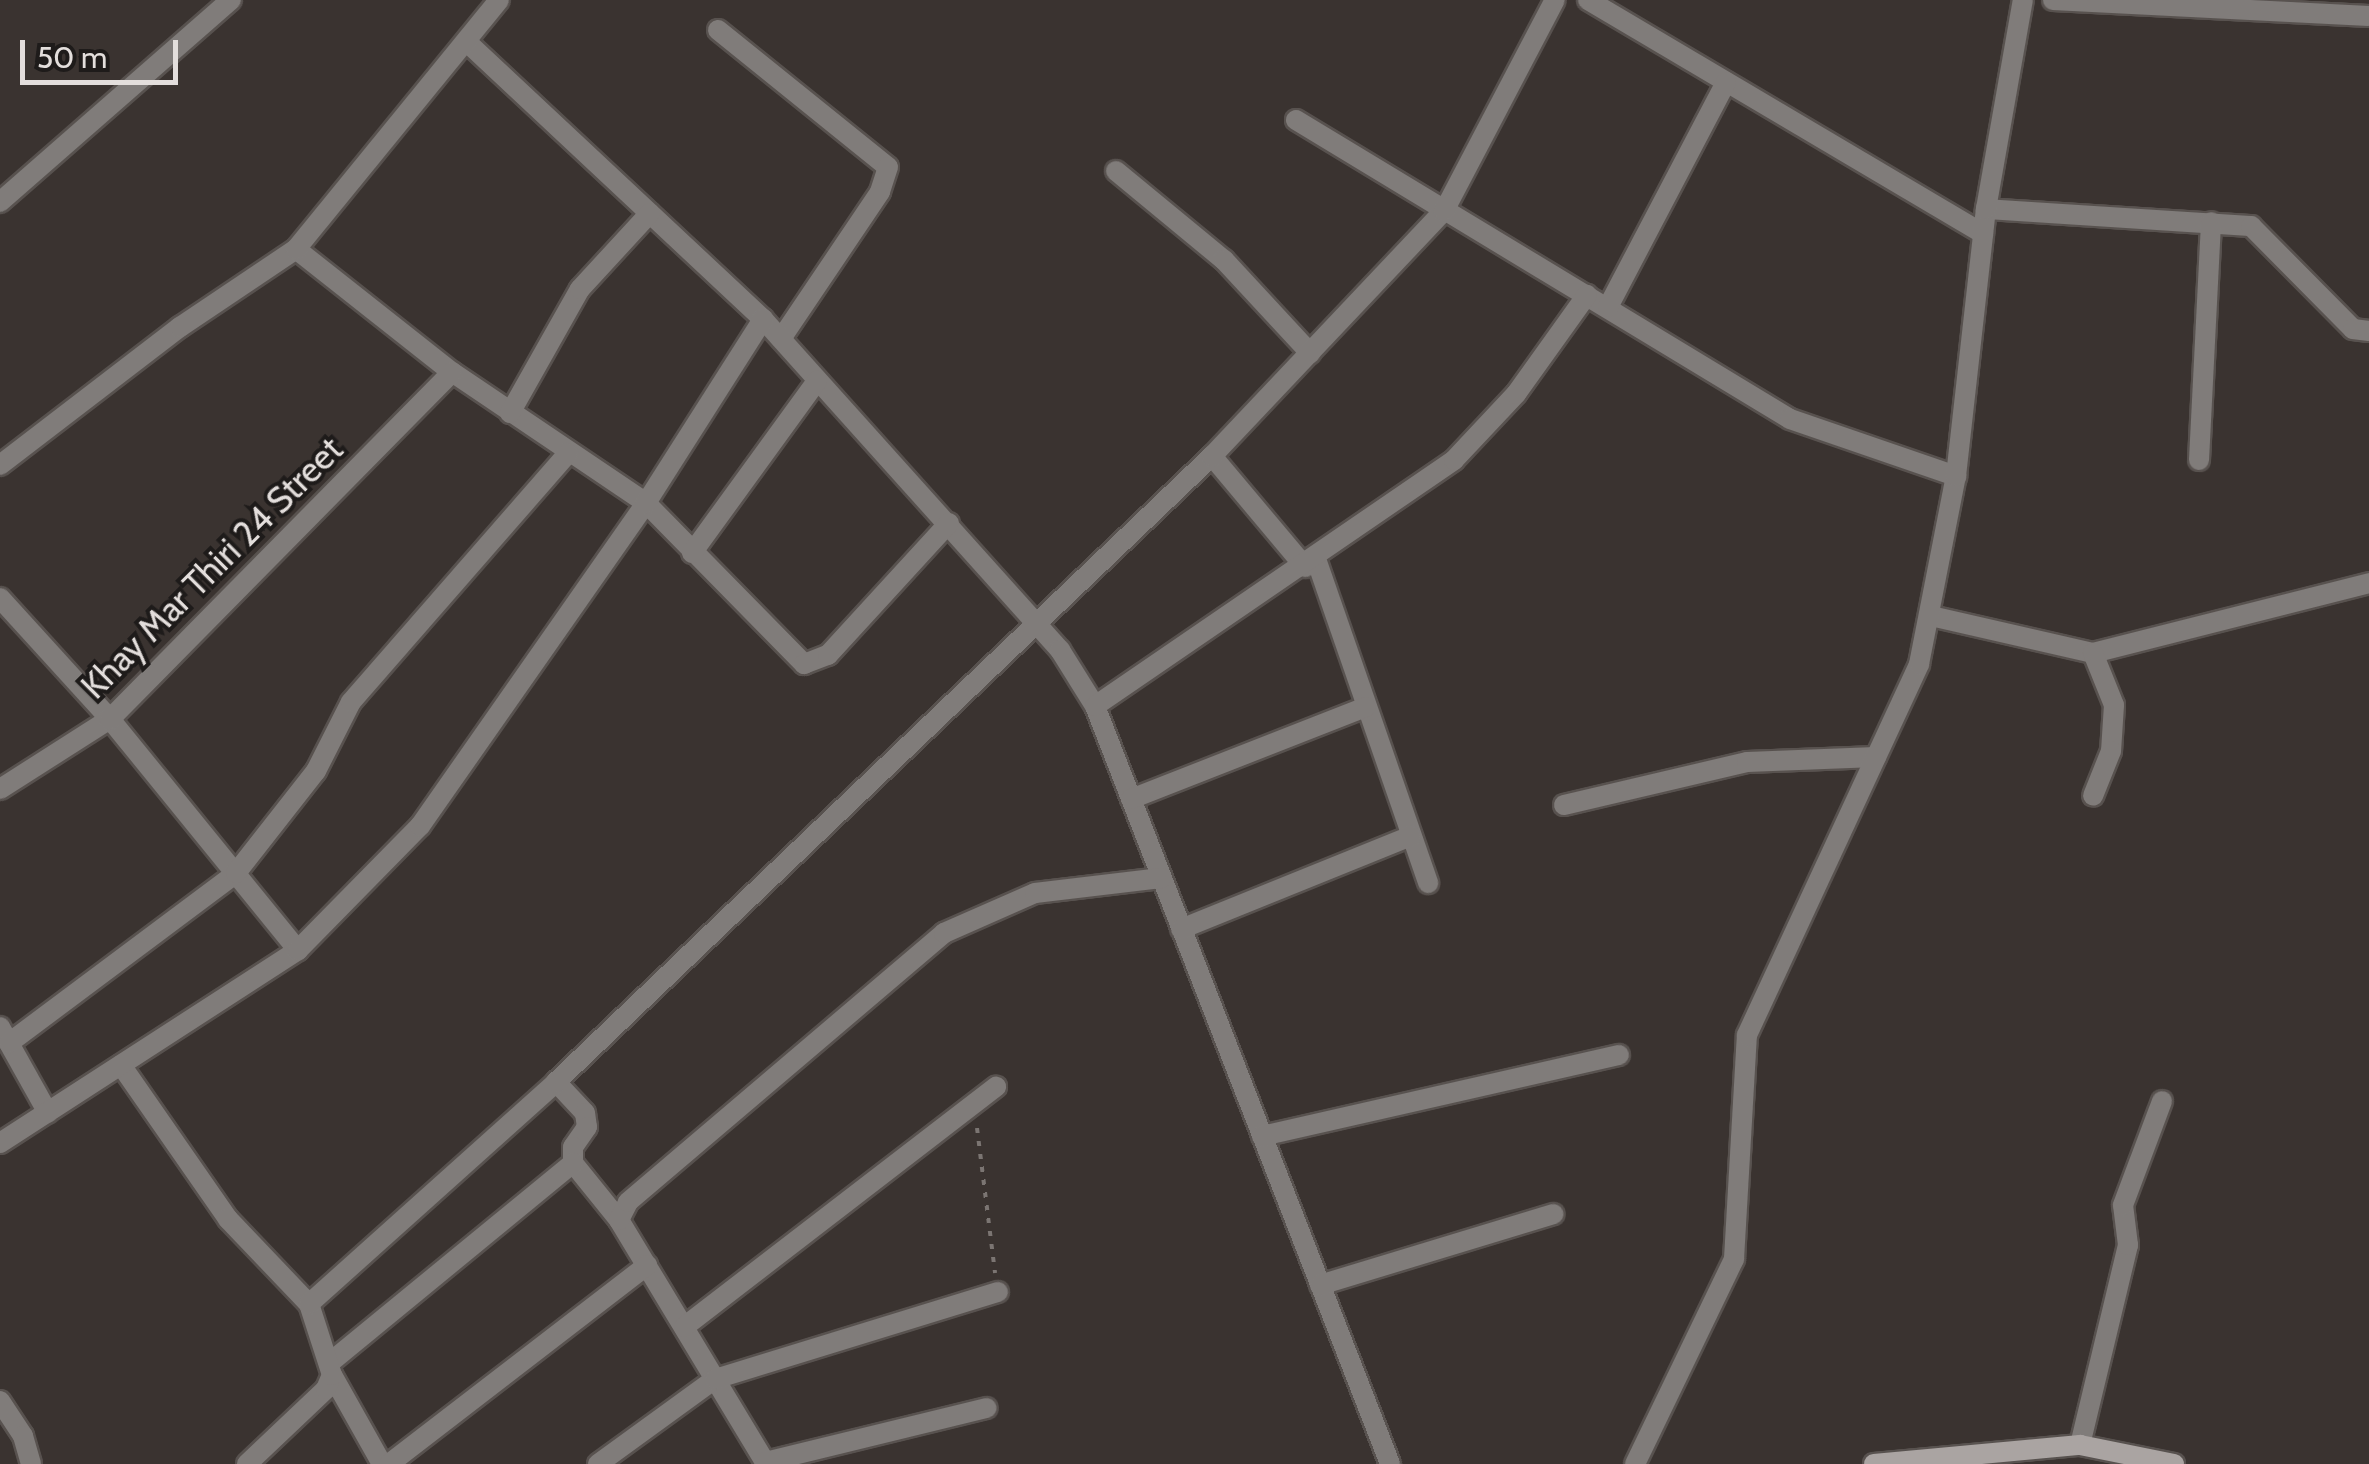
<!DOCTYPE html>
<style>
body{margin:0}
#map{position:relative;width:2369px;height:1464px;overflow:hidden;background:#3a3330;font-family:Cabin,sans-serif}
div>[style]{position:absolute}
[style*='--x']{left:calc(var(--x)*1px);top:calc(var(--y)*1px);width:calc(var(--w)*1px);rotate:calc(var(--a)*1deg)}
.path>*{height:4px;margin-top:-2px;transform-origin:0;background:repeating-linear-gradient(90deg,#7b7572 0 5px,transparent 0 13px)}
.roads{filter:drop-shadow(2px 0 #58524f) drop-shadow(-2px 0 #58524f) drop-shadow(0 2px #58524f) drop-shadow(0 -2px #58524f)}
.street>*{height:20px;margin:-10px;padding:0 10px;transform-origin:10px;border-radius:10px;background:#807c7a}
.secondary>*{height:20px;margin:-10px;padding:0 10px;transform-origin:10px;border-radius:10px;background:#aaa4a2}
span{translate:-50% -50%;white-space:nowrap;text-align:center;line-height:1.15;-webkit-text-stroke:8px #1e1b1a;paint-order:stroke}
.street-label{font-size:35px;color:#e3dedc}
.scale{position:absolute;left:20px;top:40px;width:158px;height:45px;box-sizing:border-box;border:5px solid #e3dedc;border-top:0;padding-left:12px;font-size:30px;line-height:35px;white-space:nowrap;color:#e3dedc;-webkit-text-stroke:8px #1e1b1a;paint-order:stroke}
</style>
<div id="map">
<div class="path">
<div style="--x:977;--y:1128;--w:146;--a:82.9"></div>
</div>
<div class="roads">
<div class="street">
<div style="--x:1588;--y:0;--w:459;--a:30.6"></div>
<div style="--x:2053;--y:0;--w:316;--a:2.9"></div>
<div style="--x:718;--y:30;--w:218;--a:38.9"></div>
<div style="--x:888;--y:167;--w:26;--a:108"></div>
<div style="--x:880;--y:192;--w:177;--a:124"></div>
<div style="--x:469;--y:44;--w:403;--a:43.1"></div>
<div style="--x:763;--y:319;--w:445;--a:48.1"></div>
<div style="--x:1060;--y:650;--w:66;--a:58"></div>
<div style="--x:1095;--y:706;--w:813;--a:68.73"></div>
<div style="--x:1296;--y:120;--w:577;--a:31.18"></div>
<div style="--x:1790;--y:419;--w:176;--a:19"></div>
<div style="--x:1116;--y:171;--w:140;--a:39.5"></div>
<div style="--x:1224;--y:260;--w:127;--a:47.2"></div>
<div style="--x:0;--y:202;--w:307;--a:-41.2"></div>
<div style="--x:1986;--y:209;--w:266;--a:3.7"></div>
<div style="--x:2251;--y:226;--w:145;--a:45.3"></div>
<div style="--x:2353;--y:329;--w:16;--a:7"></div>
<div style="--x:296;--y:249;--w:199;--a:38.3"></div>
<div style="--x:452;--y:372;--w:234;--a:34"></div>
<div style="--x:646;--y:503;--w:226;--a:45.5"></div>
<div style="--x:804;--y:664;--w:26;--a:-21"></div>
<div style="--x:828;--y:655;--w:179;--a:-47.5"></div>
<div style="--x:1608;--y:307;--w:254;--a:-62.3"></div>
<div style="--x:510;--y:413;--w:142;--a:-60.6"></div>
<div style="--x:580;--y:289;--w:103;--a:-47.4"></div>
<div style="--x:1212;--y:456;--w:145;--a:50"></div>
<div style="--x:2199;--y:460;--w:238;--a:-87.1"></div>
<div style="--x:0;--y:465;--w:227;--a:-37.5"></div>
<div style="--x:180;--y:327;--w:140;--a:-33.9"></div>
<div style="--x:296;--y:249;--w:321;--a:-50.8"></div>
<div style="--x:692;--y:553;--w:213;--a:-54"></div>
<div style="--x:1316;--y:559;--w:343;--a:70.9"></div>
<div style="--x:0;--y:598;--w:164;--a:47.7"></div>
<div style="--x:110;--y:719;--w:298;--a:50.9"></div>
<div style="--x:1931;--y:616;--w:166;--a:12.9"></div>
<div style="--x:2093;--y:653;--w:285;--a:-14.2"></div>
<div style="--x:2093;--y:653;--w:56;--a:68"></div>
<div style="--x:2114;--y:705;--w:46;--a:93.7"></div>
<div style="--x:2111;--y:751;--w:48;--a:111.8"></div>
<div style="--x:1095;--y:706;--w:435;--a:-34.4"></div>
<div style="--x:1454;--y:460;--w:91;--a:-46.8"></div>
<div style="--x:1516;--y:394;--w:122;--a:-54.4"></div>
<div style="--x:0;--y:789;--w:130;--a:-32.5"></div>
<div style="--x:110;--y:719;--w:487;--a:-45.4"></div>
<div style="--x:1131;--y:799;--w:252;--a:-21.4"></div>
<div style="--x:1564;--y:805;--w:188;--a:-13.2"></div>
<div style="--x:1747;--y:762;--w:129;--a:-2.2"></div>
<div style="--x:1181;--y:929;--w:248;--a:-22"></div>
<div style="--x:0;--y:1027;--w:98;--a:60.8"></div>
<div style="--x:9;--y:1043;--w:284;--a:-36.8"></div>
<div style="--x:236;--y:873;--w:130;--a:-51.9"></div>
<div style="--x:316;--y:771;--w:77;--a:-63.1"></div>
<div style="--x:351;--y:702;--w:330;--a:-48.9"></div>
<div style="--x:121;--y:1065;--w:188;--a:55.2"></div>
<div style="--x:228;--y:1219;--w:117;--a:46.4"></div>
<div style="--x:556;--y:1082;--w:42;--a:46.9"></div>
<div style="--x:585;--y:1113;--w:14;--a:82"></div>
<div style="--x:587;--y:1127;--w:24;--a:125"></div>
<div style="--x:573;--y:1147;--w:16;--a:90"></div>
<div style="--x:573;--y:1163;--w:73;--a:51.1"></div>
<div style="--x:619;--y:1220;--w:285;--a:58.9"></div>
<div style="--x:1262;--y:1136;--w:366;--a:-12.8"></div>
<div style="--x:0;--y:1143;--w:355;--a:-32.9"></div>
<div style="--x:298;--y:950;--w:174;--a:-45.5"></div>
<div style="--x:420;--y:826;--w:394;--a:-55"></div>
<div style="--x:646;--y:503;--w:218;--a:-57.5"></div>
<div style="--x:619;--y:1220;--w:20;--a:-63"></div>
<div style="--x:628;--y:1202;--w:415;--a:-40.4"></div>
<div style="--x:944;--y:933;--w:99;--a:-23.7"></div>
<div style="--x:1035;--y:893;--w:127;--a:-6.8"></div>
<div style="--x:1320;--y:1285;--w:244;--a:-16.9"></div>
<div style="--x:684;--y:1327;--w:394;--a:-37.6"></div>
<div style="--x:332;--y:1361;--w:312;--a:-39.4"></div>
<div style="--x:332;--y:1375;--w:102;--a:60.7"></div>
<div style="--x:0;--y:1401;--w:42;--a:56.7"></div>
<div style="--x:23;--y:1436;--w:29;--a:74"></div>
<div style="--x:2080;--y:1445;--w:206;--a:-76.5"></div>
<div style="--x:2128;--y:1245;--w:40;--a:-97.1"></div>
<div style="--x:2123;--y:1205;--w:111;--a:-69.4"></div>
<div style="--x:765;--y:1462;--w:228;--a:-13.7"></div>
<div style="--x:247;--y:1464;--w:109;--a:-43.5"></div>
<div style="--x:326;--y:1389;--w:15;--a:-67"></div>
<div style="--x:332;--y:1375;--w:75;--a:-107.9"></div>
<div style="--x:309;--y:1304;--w:332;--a:-41.9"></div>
<div style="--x:556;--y:1082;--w:907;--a:-43.66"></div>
<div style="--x:1212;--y:456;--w:337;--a:-46.6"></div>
<div style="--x:1444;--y:211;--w:238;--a:-62.3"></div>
<div style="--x:389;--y:1464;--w:326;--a:-37.6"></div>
<div style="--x:598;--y:1464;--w:145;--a:-36"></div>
<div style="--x:715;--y:1379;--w:296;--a:-17.1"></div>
<div style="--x:1635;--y:1464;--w:228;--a:-64.2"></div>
<div style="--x:1734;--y:1259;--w:224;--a:-86.7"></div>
<div style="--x:1747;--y:1035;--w:409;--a:-65.1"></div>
<div style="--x:1919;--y:664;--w:192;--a:-78.9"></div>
<div style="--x:1956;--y:476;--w:269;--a:-83.6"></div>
<div style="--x:1986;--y:209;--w:212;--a:-80"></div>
</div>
<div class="secondary">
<div style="--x:1874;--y:1464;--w:207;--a:-5.3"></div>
<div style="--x:2080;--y:1445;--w:96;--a:11.4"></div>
</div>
</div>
<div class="street-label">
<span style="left:212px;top:568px;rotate:-45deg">Khay Mar Thiri 24 Street</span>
</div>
<div class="scale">50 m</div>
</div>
